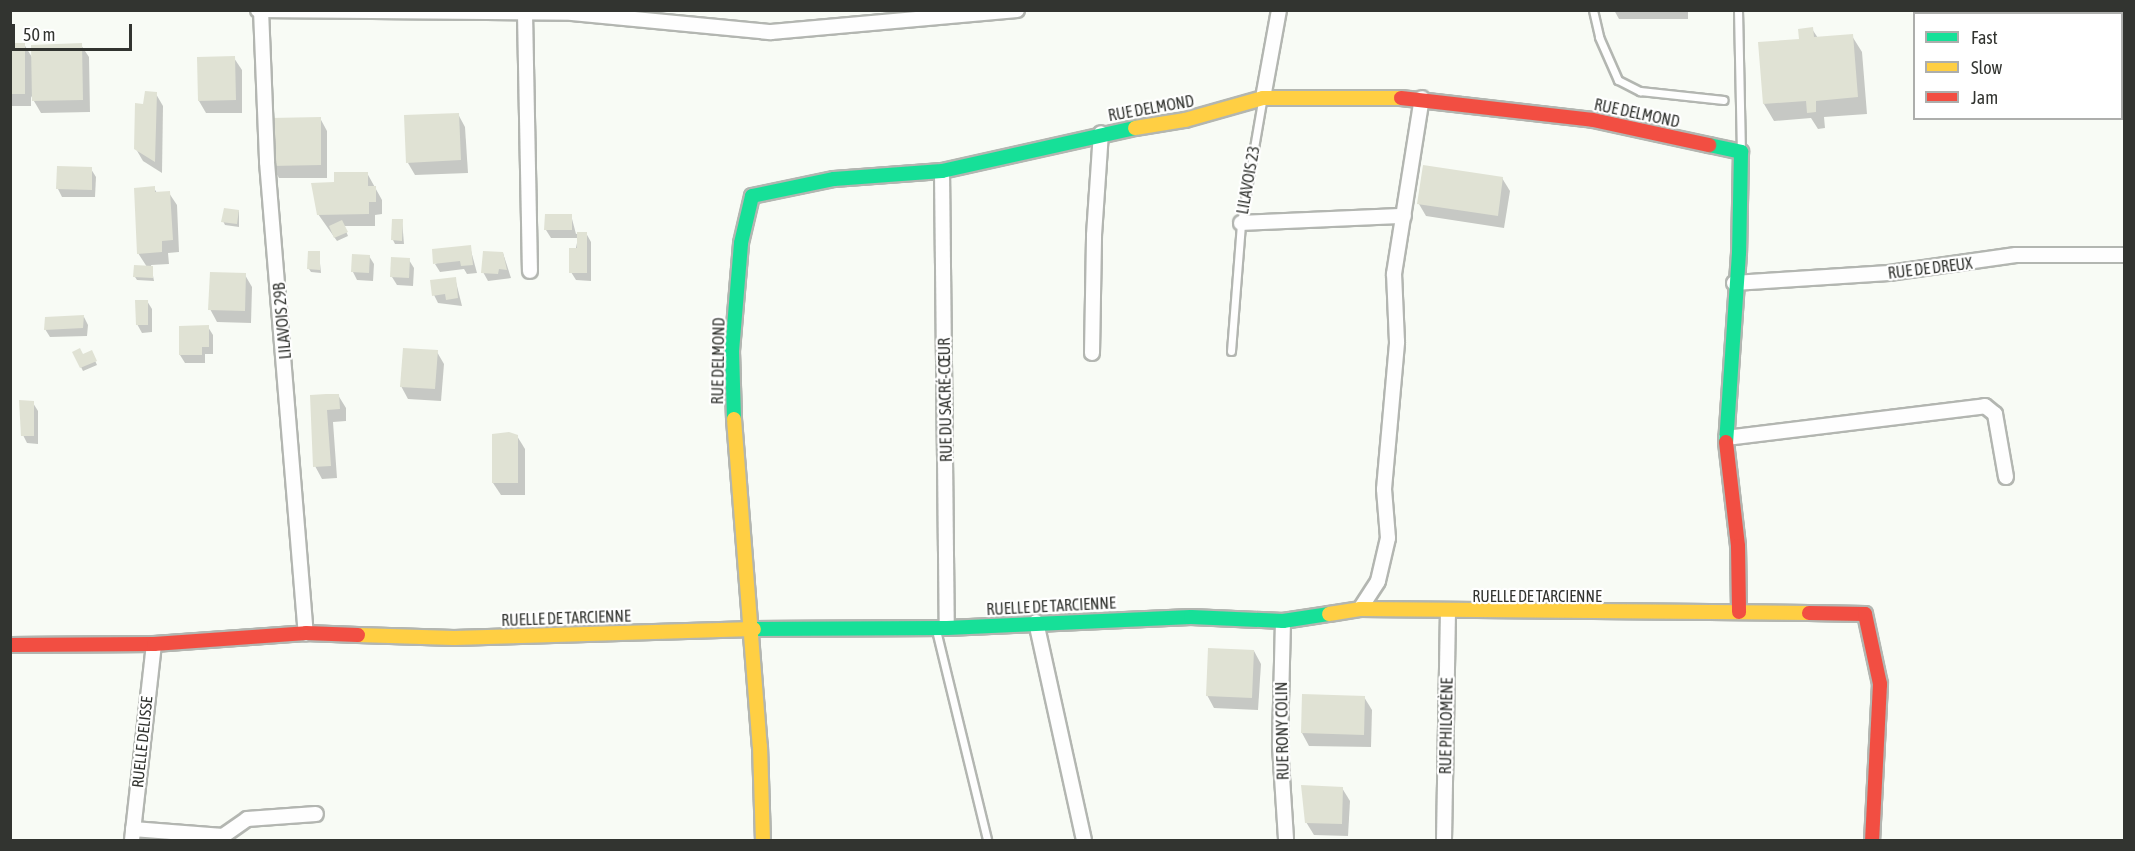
<!DOCTYPE html>
<meta charset="utf-8">
<style>
body{margin:0}
#map{position:relative;width:2135px;height:851px;overflow:hidden;background:#f8fbf5;font-family:"Asap Condensed",sans-serif}
div>[style]{position:absolute}
[style*='--x']{left:calc(var(--x)*1px);top:calc(var(--y)*1px);width:calc(var(--w)*1px);rotate:calc(var(--a)*1deg)}
.shadow>*{inset:0;background:#0003}
.building>*{inset:0;background:#e0e2d4}
.roads{filter:drop-shadow(2px 0 #b3b6b1) drop-shadow(-2px 0 #b3b6b1) drop-shadow(0 2px #b3b6b1) drop-shadow(0 -2px #b3b6b1)}
.lane>*{height:7px;margin:-3.5px;padding:0 3.5px;transform-origin:3.5px;border-radius:3.5px;background:#fefefe}
.street>*{height:14px;margin:-7px;padding:0 7px;transform-origin:7px;border-radius:7px;background:#fefefe}
.fast>*{height:14px;margin:-7px;padding:0 7px;transform-origin:7px;border-radius:7px;background:#16e098}
.slow>*{height:14px;margin:-7px;padding:0 7px;transform-origin:7px;border-radius:7px;background:#ffcf43}
.jam>*{height:14px;margin:-7px;padding:0 7px;transform-origin:7px;border-radius:7px;background:#f24e42}
span{translate:-50% -50%;white-space:nowrap;text-align:center;line-height:1.15;-webkit-text-stroke:4.5px #fff;paint-order:stroke}
.street-label{font-size:16px;color:#323430}
.frame{position:absolute;inset:0;border:12px solid #323430;pointer-events:none}
.legend{position:absolute;left:1913px;top:12px;width:210px;height:108px;box-sizing:border-box;background:#fff;border:2px solid #adaeac;margin:0;padding:8px 10px;list-style:none;font-size:18px;color:#323430}
.legend li{display:flex;align-items:center;gap:12px;height:30px}
.legend b{width:30px;border:2px solid #adaeac}
.scale{position:absolute;left:12px;top:24px;width:120px;height:27px;box-sizing:border-box;border:3px solid #323430;border-top:0;padding-left:8px;font-size:18px;line-height:21px;white-space:nowrap;color:#323430;-webkit-text-stroke:4px #fff;paint-order:stroke}
</style>
<div id="map">
<div class="shadow">
<div style="clip-path:polygon(1614px 10px,1688px 10px,1688px 19px,1619px 19px)"></div>
<div style="clip-path:polygon(1812px 29px,1818px 38px,1852px 36px,1862px 52px,1867px 114px,1824px 117px,1825px 128px,1818px 129px,1811px 118px,1774px 121px,1764px 104px,1760px 44px,1800px 41px)"></div>
<div style="clip-path:polygon(10px 44px,24px 44px,33px 59px,81px 45px,89px 57px,90px 112px,41px 113px,31px 96px,31px 106px,10px 106px)"></div>
<div style="clip-path:polygon(234px 58px,242px 70px,242px 113px,206px 113px,199px 101px)"></div>
<div style="clip-path:polygon(156px 94px,163px 106px,162px 173px,143px 161px,136px 149px,145px 106px)"></div>
<div style="clip-path:polygon(458px 114px,465px 127px,468px 173px,415px 175px,408px 163px)"></div>
<div style="clip-path:polygon(320px 118px,327px 131px,327px 178px,279px 178px,272px 166px)"></div>
<div style="clip-path:polygon(91px 169px,96px 177px,95px 197px,62px 197px,58px 189px)"></div>
<div style="clip-path:polygon(367px 173px,382px 200px,382px 214px,375px 215px,375px 226px,344px 226px,348px 236px,337px 241px,318px 214px,313px 184px,335px 184px)"></div>
<div style="clip-path:polygon(1502px 178px,1510px 191px,1504px 228px,1426px 216px,1419px 204px)"></div>
<div style="clip-path:polygon(154px 188px,157px 193px,169px 193px,177px 205px,179px 252px,168px 253px,169px 264px,151px 265px,154px 281px,137px 280px,135px 277px,147px 267px,138px 253px)"></div>
<div style="clip-path:polygon(239px 211px,239px 227px,225px 225px,223px 221px)"></div>
<div style="clip-path:polygon(571px 215px,576px 234px,586px 233px,591px 242px,591px 281px,576px 280px,571px 272px,578px 238px,551px 238px,546px 230px)"></div>
<div style="clip-path:polygon(402px 220px,404px 244px,395px 244px,393px 240px)"></div>
<div style="clip-path:polygon(470px 247px,477px 273px,467px 274px,464px 269px,440px 272px,435px 264px)"></div>
<div style="clip-path:polygon(319px 253px,321px 273px,311px 272px,309px 269px)"></div>
<div style="clip-path:polygon(503px 253px,511px 278px,488px 281px,483px 272px)"></div>
<div style="clip-path:polygon(369px 256px,374px 264px,373px 281px,357px 280px,353px 272px)"></div>
<div style="clip-path:polygon(409px 260px,414px 268px,413px 286px,397px 285px,392px 277px)"></div>
<div style="clip-path:polygon(245px 275px,252px 287px,251px 323px,217px 322px,210px 309px)"></div>
<div style="clip-path:polygon(455px 278px,462px 306px,438px 303px,434px 295px)"></div>
<div style="clip-path:polygon(147px 301px,152px 309px,152px 332px,142px 333px,137px 324px)"></div>
<div style="clip-path:polygon(84px 317px,88px 325px,87px 336px,50px 337px,45px 329px)"></div>
<div style="clip-path:polygon(208px 327px,213px 335px,213px 354px,205px 354px,205px 363px,185px 363px,180px 355px)"></div>
<div style="clip-path:polygon(91px 352px,97px 365px,83px 371px,74px 353px,83px 356px)"></div>
<div style="clip-path:polygon(437px 352px,444px 364px,441px 401px,408px 399px,401px 386px)"></div>
<div style="clip-path:polygon(338px 395px,346px 408px,346px 421px,333px 422px,337px 478px,322px 479px,315px 466px,311px 396px)"></div>
<div style="clip-path:polygon(33px 403px,38px 411px,38px 444px,27px 443px,23px 435px)"></div>
<div style="clip-path:polygon(517px 436px,525px 449px,525px 495px,501px 495px,493px 483px)"></div>
<div style="clip-path:polygon(1254px 651px,1261px 664px,1258px 710px,1214px 708px,1207px 695px)"></div>
<div style="clip-path:polygon(1303px 696px,1364px 697px,1372px 710px,1371px 747px,1309px 746px,1302px 733px)"></div>
<div style="clip-path:polygon(1342px 788px,1350px 801px,1348px 836px,1314px 835px,1306px 822px)"></div>
</div>
<div class="building">
<div style="clip-path:polygon(1813px 27px,1814px 37px,1853px 34px,1858px 97px,1816px 101px,1816px 112px,1807px 113px,1806px 101px,1763px 104px,1758px 42px,1799px 39px,1798px 29px)"></div>
<div style="clip-path:polygon(10px 43px,25px 43px,25px 94px,10px 94px)"></div>
<div style="clip-path:polygon(82px 43px,83px 100px,32px 101px,31px 45px)"></div>
<div style="clip-path:polygon(235px 56px,236px 100px,198px 101px,197px 57px)"></div>
<div style="clip-path:polygon(145px 91px,157px 92px,155px 162px,134px 149px,135px 103px,143px 104px)"></div>
<div style="clip-path:polygon(459px 113px,461px 160px,406px 163px,404px 115px)"></div>
<div style="clip-path:polygon(321px 117px,321px 165px,271px 166px,270px 118px)"></div>
<div style="clip-path:polygon(1423px 165px,1503px 177px,1498px 216px,1417px 204px)"></div>
<div style="clip-path:polygon(57px 166px,92px 167px,92px 190px,56px 189px)"></div>
<div style="clip-path:polygon(334px 172px,368px 172px,368px 186px,376px 186px,376px 202px,369px 202px,369px 214px,317px 215px,311px 183px,334px 182px)"></div>
<div style="clip-path:polygon(155px 186px,155px 192px,170px 191px,173px 240px,162px 241px,162px 252px,137px 254px,134px 188px)"></div>
<div style="clip-path:polygon(224px 208px,239px 210px,237px 224px,221px 222px)"></div>
<div style="clip-path:polygon(545px 214px,572px 214px,572px 230px,544px 230px)"></div>
<div style="clip-path:polygon(392px 219px,403px 219px,402px 241px,391px 240px)"></div>
<div style="clip-path:polygon(342px 220px,348px 232px,334px 238px,329px 226px)"></div>
<div style="clip-path:polygon(577px 232px,587px 232px,587px 273px,569px 273px,569px 248px,577px 248px)"></div>
<div style="clip-path:polygon(471px 245px,473px 265px,461px 266px,460px 261px,433px 264px,432px 249px)"></div>
<div style="clip-path:polygon(308px 251px,320px 251px,320px 270px,307px 269px)"></div>
<div style="clip-path:polygon(483px 251px,503px 252px,507px 270px,499px 269px,498px 274px,481px 273px)"></div>
<div style="clip-path:polygon(352px 254px,370px 255px,369px 273px,351px 272px)"></div>
<div style="clip-path:polygon(391px 257px,410px 258px,409px 278px,390px 277px)"></div>
<div style="clip-path:polygon(134px 265px,153px 266px,153px 278px,133px 277px)"></div>
<div style="clip-path:polygon(210px 272px,246px 273px,245px 311px,208px 310px)"></div>
<div style="clip-path:polygon(456px 277px,458px 298px,446px 300px,445px 294px,432px 296px,430px 280px)"></div>
<div style="clip-path:polygon(135px 300px,148px 300px,148px 325px,136px 325px)"></div>
<div style="clip-path:polygon(84px 315px,83px 328px,44px 330px,45px 317px)"></div>
<div style="clip-path:polygon(209px 325px,209px 347px,202px 347px,202px 355px,179px 355px,179px 326px)"></div>
<div style="clip-path:polygon(80px 348px,83px 354px,92px 350px,97px 361px,80px 368px,72px 352px)"></div>
<div style="clip-path:polygon(403px 348px,438px 350px,435px 389px,400px 387px)"></div>
<div style="clip-path:polygon(326px 394px,339px 394px,340px 409px,327px 410px,331px 466px,313px 467px,310px 395px)"></div>
<div style="clip-path:polygon(19px 400px,34px 401px,34px 436px,21px 436px)"></div>
<div style="clip-path:polygon(509px 432px,518px 435px,518px 483px,492px 483px,492px 434px)"></div>
<div style="clip-path:polygon(1208px 648px,1254px 650px,1252px 698px,1206px 696px)"></div>
<div style="clip-path:polygon(1302px 694px,1365px 696px,1364px 735px,1301px 733px)"></div>
<div style="clip-path:polygon(1301px 785px,1343px 787px,1342px 824px,1305px 823px)"></div>
</div>
<div class="roads">
<div class="lane">
<div style="--x:1593;--y:10;--w:28;--a:77"></div>
<div style="--x:1599;--y:37;--w:47;--a:66.2"></div>
<div style="--x:1618;--y:80;--w:25;--a:27"></div>
<div style="--x:1640;--y:91;--w:84;--a:6.1"></div>
<div style="--x:1738;--y:10;--w:140;--a:88.8"></div>
<div style="--x:1231;--y:351;--w:128;--a:-85.5"></div>
<div style="--x:1241;--y:223;--w:124;--a:-80.2"></div>
<div style="--x:936;--y:630;--w:216;--a:76.3"></div>
</div>
<div class="street">
<div style="--x:258;--y:10;--w:314;--a:0.5"></div>
<div style="--x:572;--y:13;--w:200;--a:5.5"></div>
<div style="--x:771;--y:32;--w:247;--a:-5.1"></div>
<div style="--x:261;--y:10;--w:152;--a:87.7"></div>
<div style="--x:267;--y:162;--w:473;--a:85.3"></div>
<div style="--x:525;--y:13;--w:258;--a:88.9"></div>
<div style="--x:1263;--y:98;--w:89;--a:-79.7"></div>
<div style="--x:942;--y:171;--w:457;--a:89.4"></div>
<div style="--x:1241;--y:223;--w:163;--a:-2.5"></div>
<div style="--x:1734;--y:283;--w:155;--a:-3.7"></div>
<div style="--x:1889;--y:273;--w:128;--a:-8.1"></div>
<div style="--x:2016;--y:255;--w:108;--a:0"></div>
<div style="--x:1092;--y:353;--w:118;--a:-89"></div>
<div style="--x:1094;--y:235;--w:102;--a:-86.1"></div>
<div style="--x:1726;--y:438;--w:261;--a:-7"></div>
<div style="--x:1985;--y:406;--w:13;--a:39"></div>
<div style="--x:1995;--y:414;--w:64;--a:80.1"></div>
<div style="--x:1360;--y:609;--w:33;--a:-57"></div>
<div style="--x:1378;--y:581;--w:44;--a:-76.9"></div>
<div style="--x:1388;--y:538;--w:49;--a:-94.7"></div>
<div style="--x:1384;--y:489;--w:148;--a:-84.9"></div>
<div style="--x:1397;--y:342;--w:68;--a:-92.5"></div>
<div style="--x:1394;--y:274;--w:178;--a:-81"></div>
<div style="--x:1283;--y:621;--w:125;--a:91.4"></div>
<div style="--x:1280;--y:746;--w:94;--a:86.3"></div>
<div style="--x:1036;--y:622;--w:223;--a:77.6"></div>
<div style="--x:133;--y:829;--w:90;--a:4.4"></div>
<div style="--x:223;--y:836;--w:29;--a:-35"></div>
<div style="--x:247;--y:819;--w:69;--a:-4.1"></div>
<div style="--x:132;--y:840;--w:197;--a:-83.6"></div>
<div style="--x:1444;--y:840;--w:228;--a:-89"></div>
</div>
<div class="fast">
<div style="--x:1709;--y:145;--w:33;--a:12"></div>
<div style="--x:1741;--y:152;--w:101;--a:91.1"></div>
<div style="--x:1739;--y:253;--w:189;--a:93.9"></div>
<div style="--x:734;--y:419;--w:68;--a:-91.7"></div>
<div style="--x:732;--y:351;--w:108;--a:-85.2"></div>
<div style="--x:741;--y:243;--w:48;--a:-76.8"></div>
<div style="--x:752;--y:196;--w:84;--a:-11.7"></div>
<div style="--x:834;--y:179;--w:108;--a:-4.2"></div>
<div style="--x:942;--y:171;--w:198;--a:-12.6"></div>
<div style="--x:754;--y:629;--w:193;--a:-0.3"></div>
<div style="--x:947;--y:628;--w:244;--a:-2.6"></div>
<div style="--x:1191;--y:617;--w:92;--a:2.5"></div>
<div style="--x:1283;--y:621;--w:47;--a:-8.7"></div>
</div>
<div class="slow">
<div style="--x:1135;--y:128;--w:51;--a:-9.1"></div>
<div style="--x:1185;--y:120;--w:81;--a:-15.8"></div>
<div style="--x:1263;--y:98;--w:138;--a:0"></div>
<div style="--x:734;--y:419;--w:328;--a:85.5"></div>
<div style="--x:760;--y:746;--w:94;--a:88.2"></div>
<div style="--x:1329;--y:614;--w:31;--a:-9"></div>
<div style="--x:1360;--y:609;--w:449;--a:0.5"></div>
<div style="--x:358;--y:635;--w:96;--a:1.8"></div>
<div style="--x:454;--y:638;--w:300;--a:-1.7"></div>
</div>
<div class="jam">
<div style="--x:1401;--y:98;--w:193;--a:6.5"></div>
<div style="--x:1593;--y:120;--w:119;--a:12.2"></div>
<div style="--x:1726;--y:442;--w:105;--a:83.4"></div>
<div style="--x:1738;--y:546;--w:66;--a:89.1"></div>
<div style="--x:1809;--y:613;--w:56;--a:1"></div>
<div style="--x:1865;--y:614;--w:72;--a:77.9"></div>
<div style="--x:1880;--y:684;--w:156;--a:92.9"></div>
<div style="--x:10;--y:645;--w:144;--a:-0.4"></div>
<div style="--x:154;--y:644;--w:152;--a:-4.1"></div>
<div style="--x:306;--y:633;--w:52;--a:2.2"></div>
</div>
</div>
<div class="street-label">
<span style="left:1151px;top:108px;rotate:-10deg">RUE DELMOND</span>
<span style="left:1637px;top:113px;rotate:12deg">RUE DELMOND</span>
<span style="left:1248px;top:180px;rotate:-80deg">LILAVOIS 23</span>
<span style="left:1930px;top:268px;rotate:-7deg">RUE DE DREUX</span>
<span style="left:282px;top:321px;rotate:-95deg">LILAVOIS 29B</span>
<span style="left:718px;top:361px;rotate:-89deg">RUE DELMOND</span>
<span style="left:945px;top:400px;rotate:-91deg">RUE DU SACRÉ-CŒUR</span>
<span style="left:1537px;top:596px">RUELLE DE TARCIENNE</span>
<span style="left:1051px;top:606px;rotate:-3deg">RUELLE DE TARCIENNE</span>
<span style="left:566px;top:618px;rotate:-2deg">RUELLE DE TARCIENNE</span>
<span style="left:1446px;top:726px;rotate:-89deg">RUE PHILOMÈNE</span>
<span style="left:1282px;top:731px;rotate:-91deg">RUE RONY COLIN</span>
<span style="left:142px;top:742px;rotate:-84deg">RUELLE DELISSE</span>
</div>
<div class="frame"></div>
<ul class="legend">
<li><b style="height:8px;background:#16e098"></b>Fast</li>
<li><b style="height:8px;background:#ffcf43"></b>Slow</li>
<li><b style="height:8px;background:#f24e42"></b>Jam</li>
</ul>
<div class="scale">50 m</div>
</div>
